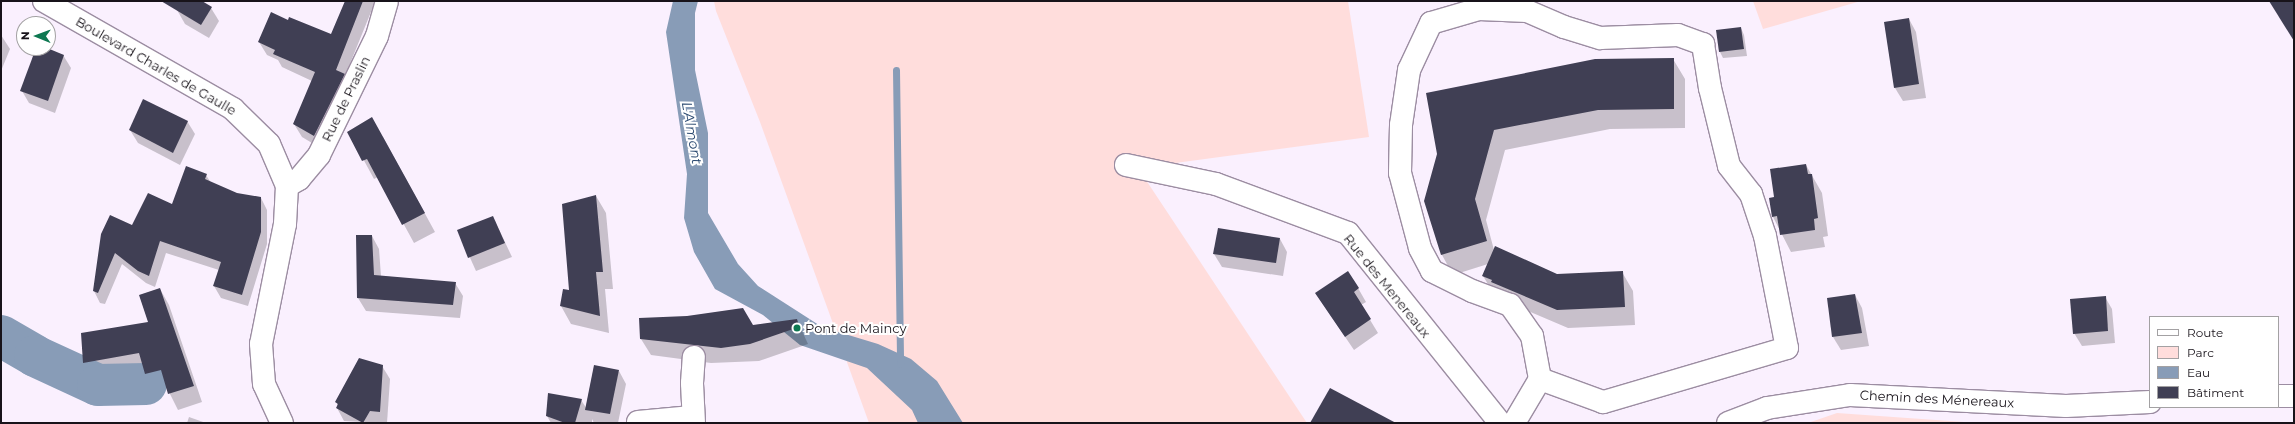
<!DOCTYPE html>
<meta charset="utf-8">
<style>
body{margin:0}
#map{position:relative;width:2295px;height:424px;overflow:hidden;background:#faf0fe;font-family:Montserrat,sans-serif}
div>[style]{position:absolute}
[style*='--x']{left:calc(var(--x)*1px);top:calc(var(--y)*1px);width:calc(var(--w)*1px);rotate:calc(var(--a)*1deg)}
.green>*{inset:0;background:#ffdddc}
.water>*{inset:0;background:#889cb7}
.shadow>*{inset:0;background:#0003}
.stream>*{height:7px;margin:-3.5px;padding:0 3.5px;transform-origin:3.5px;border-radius:3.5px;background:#889cb7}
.river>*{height:42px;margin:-21px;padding:0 21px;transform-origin:21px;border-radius:21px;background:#889cb7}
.building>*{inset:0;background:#403f54}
.roads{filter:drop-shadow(1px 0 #9c8da2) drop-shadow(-1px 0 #9c8da2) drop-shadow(0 1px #9c8da2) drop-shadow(0 -1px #9c8da2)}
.minor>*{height:22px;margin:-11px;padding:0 11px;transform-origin:11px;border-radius:11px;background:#fff}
.dots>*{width:11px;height:11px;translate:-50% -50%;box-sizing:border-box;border:2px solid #fff;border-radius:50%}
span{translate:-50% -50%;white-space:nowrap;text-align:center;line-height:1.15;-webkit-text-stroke:4px #fff;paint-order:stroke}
.street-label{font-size:13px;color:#18131a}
.poi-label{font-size:13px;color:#18131a}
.left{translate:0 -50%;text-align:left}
.water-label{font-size:14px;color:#29486f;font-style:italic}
.frame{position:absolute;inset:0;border:2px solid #18131a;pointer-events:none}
.legend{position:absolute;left:2149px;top:316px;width:130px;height:92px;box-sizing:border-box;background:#fff;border:1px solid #a3a1a3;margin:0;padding:5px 7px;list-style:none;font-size:12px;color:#18131a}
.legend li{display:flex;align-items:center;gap:8px;height:20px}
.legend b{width:20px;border:1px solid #a3a1a3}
.north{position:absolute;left:16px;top:16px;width:40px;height:40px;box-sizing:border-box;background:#fff;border:1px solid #a3a1a3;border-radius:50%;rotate:271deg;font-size:11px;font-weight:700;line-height:16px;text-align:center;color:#18131a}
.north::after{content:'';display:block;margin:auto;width:14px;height:18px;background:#0e7851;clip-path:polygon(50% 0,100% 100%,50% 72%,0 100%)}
</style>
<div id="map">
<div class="green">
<div style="clip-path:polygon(714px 1px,1348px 1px,1369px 137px,1138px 168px,1307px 423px,869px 423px,760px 122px,716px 11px)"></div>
<div style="clip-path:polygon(1753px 1px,1861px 1px,1763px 29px)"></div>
<div style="clip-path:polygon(1837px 413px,1978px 423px,1808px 423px)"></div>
</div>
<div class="water">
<div style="clip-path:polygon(673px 1px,698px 1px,695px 13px,695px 70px,708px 133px,708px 213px,738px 264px,758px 286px,822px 327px,878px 344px,911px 359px,937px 381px,963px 423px,918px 423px,912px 410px,867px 368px,800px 345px,763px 315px,715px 289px,694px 252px,684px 218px,687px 174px,666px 32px)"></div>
</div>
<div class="shadow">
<div style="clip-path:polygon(179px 1px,200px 1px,211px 8px,219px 21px,209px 38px,185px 24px,177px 10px)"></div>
<div style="clip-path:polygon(346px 1px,375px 2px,345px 76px,322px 149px,302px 137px,294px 124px,312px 81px,282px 67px,278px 60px,267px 55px,259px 42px,288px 22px,331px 36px)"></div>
<div style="clip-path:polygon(1909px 19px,1916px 32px,1926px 98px,1903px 101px,1895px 88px,1885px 22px)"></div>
<div style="clip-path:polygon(1741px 28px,1744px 35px,1747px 56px,1723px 58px,1720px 52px)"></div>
<div style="clip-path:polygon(1px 35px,10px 49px,1px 71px)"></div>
<div style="clip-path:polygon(37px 48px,44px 48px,63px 55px,71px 68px,55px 113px,29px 103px,22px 91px)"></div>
<div style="clip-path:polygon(1673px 59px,1685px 79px,1685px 128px,1610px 129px,1505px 150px,1486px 220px,1494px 250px,1557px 275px,1622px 272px,1633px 291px,1635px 325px,1568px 328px,1502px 300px,1494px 294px,1483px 276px,1488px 264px,1453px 275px,1442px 255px,1425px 201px,1438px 154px,1427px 94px)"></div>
<div style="clip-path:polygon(187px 121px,195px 134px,180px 165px,138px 143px,130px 130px)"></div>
<div style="clip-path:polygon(349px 133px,383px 137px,435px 232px,414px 243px,378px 177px,374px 179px)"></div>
<div style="clip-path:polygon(1806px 165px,1822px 193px,1828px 236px,1823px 237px,1825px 247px,1791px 252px,1773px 217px,1776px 198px)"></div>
<div style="clip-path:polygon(206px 175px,211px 183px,237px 194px,261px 198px,267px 210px,267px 244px,248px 306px,221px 298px,214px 286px,219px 270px,166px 253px,155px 287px,146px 283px,122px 264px,105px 304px,100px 303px,94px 291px,102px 234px,132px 226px,172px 205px)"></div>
<div style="clip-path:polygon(596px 196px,606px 213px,613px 289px,605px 289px,609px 333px,571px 324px,561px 306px,564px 290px,570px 291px)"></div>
<div style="clip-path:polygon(493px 217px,512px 257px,476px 271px,458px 231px)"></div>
<div style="clip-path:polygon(372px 236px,379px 249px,381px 276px,455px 283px,463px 296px,460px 318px,366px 311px,358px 298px)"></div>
<div style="clip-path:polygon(1280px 239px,1287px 252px,1283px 276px,1222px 267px,1214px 254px)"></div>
<div style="clip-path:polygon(1358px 288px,1366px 302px,1361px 305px,1378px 333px,1354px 350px,1316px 294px)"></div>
<div style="clip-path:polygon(160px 289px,169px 305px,202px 402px,178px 410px,166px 386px,155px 390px,145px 370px,93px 378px,84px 362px,149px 323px)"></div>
<div style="clip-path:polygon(1855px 295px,1862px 308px,1869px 346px,1841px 350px,1833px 337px)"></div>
<div style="clip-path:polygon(2105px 297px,2112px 309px,2115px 343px,2082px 346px,2074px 333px)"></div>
<div style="clip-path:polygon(797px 320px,808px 344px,759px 361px,711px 363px,651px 355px,641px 339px)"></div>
<div style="clip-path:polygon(382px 366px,390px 379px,387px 423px,344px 421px,337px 408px,337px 402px)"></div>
<div style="clip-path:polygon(619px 371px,626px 384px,618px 423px,594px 423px,592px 419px,592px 423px,551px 423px,547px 416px,581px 400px,587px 409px)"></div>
<div style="clip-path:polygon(189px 417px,206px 423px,187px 423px)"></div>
</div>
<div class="stream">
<div style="--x:896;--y:70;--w:294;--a:89.2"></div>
</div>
<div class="river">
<div style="--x:1;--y:336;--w:39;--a:30"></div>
<div style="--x:35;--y:356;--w:69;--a:24.7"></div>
<div style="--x:98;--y:385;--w:48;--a:-1.2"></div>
</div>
<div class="building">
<div style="clip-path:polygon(161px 1px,202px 1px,212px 7px,201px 25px)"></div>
<div style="clip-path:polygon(345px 1px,363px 1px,336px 70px,345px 74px,314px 136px,293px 124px,315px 72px,273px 54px,275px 50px,258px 42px,271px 12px,288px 20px,289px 17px,331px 34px)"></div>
<div style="clip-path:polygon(2269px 1px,2294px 1px,2294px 41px)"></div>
<div style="clip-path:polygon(1909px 18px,1919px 84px,1894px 88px,1884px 22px)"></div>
<div style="clip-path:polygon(1741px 27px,1744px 49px,1719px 52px,1716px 30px)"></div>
<div style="clip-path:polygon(36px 48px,47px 48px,64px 55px,48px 101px,20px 91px)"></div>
<div style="clip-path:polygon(1674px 58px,1674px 109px,1598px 110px,1494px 130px,1475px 199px,1487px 241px,1441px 255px,1424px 201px,1437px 154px,1426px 93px,1595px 59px)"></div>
<div style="clip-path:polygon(143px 99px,188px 121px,173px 153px,129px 130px)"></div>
<div style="clip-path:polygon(372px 117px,425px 213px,402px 225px,367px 159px,362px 161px,347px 132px)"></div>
<div style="clip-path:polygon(1806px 164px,1808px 174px,1812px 174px,1818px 218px,1814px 219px,1815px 230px,1780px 235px,1777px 216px,1772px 217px,1769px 198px,1774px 197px,1770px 169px)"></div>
<div style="clip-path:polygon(186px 166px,207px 174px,205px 179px,237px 193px,261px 197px,261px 232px,242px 295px,213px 286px,221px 262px,160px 241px,149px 276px,138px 271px,115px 253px,98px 293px,93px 291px,101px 234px,110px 215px,132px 225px,148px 193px,172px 204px)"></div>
<div style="clip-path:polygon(596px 195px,603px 272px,596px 272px,600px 316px,560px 306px,563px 289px,569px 290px,562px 204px)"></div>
<div style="clip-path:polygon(493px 216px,505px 243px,468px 258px,457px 230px)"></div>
<div style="clip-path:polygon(1218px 228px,1280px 238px,1276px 263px,1213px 254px)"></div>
<div style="clip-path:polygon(356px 235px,372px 235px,374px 275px,456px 282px,453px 305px,357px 298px)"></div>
<div style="clip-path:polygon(1495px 246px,1557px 274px,1623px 271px,1625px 307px,1557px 310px,1491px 282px,1492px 280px,1482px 276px)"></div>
<div style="clip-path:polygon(1348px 271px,1359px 288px,1354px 292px,1371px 319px,1345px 337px,1315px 293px)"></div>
<div style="clip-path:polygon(160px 288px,194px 386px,168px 394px,161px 370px,145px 374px,139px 353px,83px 363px,81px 333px,148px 322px,139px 295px)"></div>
<div style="clip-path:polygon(1855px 294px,1862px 333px,1832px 337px,1827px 298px)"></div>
<div style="clip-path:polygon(2106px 296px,2108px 331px,2073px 334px,2070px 299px)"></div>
<div style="clip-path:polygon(743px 308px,753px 325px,797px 319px,799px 327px,750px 344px,721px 348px,640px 339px,639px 318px,687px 316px)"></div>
<div style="clip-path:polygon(359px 358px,383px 365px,380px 412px,370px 411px,363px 423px,336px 408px,338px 404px,335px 402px)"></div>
<div style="clip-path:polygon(594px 365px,619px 370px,610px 414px,585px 410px)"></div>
<div style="clip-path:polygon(1330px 388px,1396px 423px,1310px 423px)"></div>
<div style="clip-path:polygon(548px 393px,582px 399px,575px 423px,565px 423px,546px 416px)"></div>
</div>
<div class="roads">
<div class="minor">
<div style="--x:44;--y:1;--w:218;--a:29.7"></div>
<div style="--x:233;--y:109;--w:50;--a:44.2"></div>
<div style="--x:269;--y:144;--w:46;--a:66.8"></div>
<div style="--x:287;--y:186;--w:38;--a:93"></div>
<div style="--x:285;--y:224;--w:122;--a:101.3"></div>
<div style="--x:261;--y:344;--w:40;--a:85.7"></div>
<div style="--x:264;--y:384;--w:43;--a:65.2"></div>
<div style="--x:1126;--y:165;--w:92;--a:11.9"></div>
<div style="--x:1216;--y:184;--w:141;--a:20.4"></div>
<div style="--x:1348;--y:233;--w:243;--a:51.3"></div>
<div style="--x:287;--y:186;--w:14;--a:-30"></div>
<div style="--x:299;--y:179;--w:31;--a:-50"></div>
<div style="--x:319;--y:155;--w:132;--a:-64"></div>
<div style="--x:377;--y:36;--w:36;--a:-74"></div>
<div style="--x:2278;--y:396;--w:16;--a:0"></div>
<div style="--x:638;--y:422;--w:54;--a:-5.3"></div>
<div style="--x:694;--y:423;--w:40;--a:-92.9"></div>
<div style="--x:692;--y:383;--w:26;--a:-86"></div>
<div style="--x:1514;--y:423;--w:51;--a:-59.4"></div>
<div style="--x:1540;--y:379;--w:44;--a:-100.5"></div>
<div style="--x:1532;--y:336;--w:38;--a:-125"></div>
<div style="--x:1510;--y:305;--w:40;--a:-159.8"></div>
<div style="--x:1472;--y:291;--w:45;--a:-153.4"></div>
<div style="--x:1432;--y:271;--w:26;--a:-118"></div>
<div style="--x:1420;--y:248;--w:78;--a:-104.9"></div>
<div style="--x:1400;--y:173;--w:48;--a:-88.8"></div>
<div style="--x:1401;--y:125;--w:56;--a:-81.7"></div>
<div style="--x:1409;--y:70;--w:52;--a:-64.9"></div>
<div style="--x:1431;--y:23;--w:50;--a:-16.3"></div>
<div style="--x:1479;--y:9;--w:48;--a:2.4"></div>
<div style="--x:1527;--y:11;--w:40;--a:23.4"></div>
<div style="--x:1564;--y:27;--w:38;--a:17"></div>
<div style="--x:1600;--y:38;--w:78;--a:-2.2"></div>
<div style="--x:1678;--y:35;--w:27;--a:20"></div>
<div style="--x:1703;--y:44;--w:45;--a:81"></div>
<div style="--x:1710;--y:88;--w:80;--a:76.3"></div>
<div style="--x:1729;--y:166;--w:36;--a:52"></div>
<div style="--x:1751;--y:194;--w:44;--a:71.6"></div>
<div style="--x:1765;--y:236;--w:114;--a:78.9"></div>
<div style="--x:1787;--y:348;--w:192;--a:163.6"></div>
<div style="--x:1603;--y:402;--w:67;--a:-159.9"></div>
<div style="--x:1728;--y:423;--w:42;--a:-21"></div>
<div style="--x:1767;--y:408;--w:84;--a:-8.9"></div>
<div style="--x:1850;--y:395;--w:216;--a:2.9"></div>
<div style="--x:2066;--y:406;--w:84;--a:-2.7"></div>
</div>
</div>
<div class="dots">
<div style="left:797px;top:328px;background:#0e7851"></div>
</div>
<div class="street-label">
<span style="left:156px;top:66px;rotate:30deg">Boulevard Charles de Gaulle</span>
<span style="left:346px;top:99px;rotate:-64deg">Rue de Praslin</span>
<span style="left:1387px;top:286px;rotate:51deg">Rue des Menereaux</span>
<span style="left:1937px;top:399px;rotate:3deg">Chemin des Ménereaux</span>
</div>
<div class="poi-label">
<span class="left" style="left:805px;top:328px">Pont de Maincy</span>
</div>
<div class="water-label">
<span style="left:692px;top:133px;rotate:80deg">L'Almont</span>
</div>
<div class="frame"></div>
<ul class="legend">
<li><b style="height:5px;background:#fff"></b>Route</li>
<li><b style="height:11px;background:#ffdddc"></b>Parc</li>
<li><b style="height:11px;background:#889cb7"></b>Eau</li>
<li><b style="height:11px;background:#403f54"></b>Bâtiment</li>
</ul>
<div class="north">N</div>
</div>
